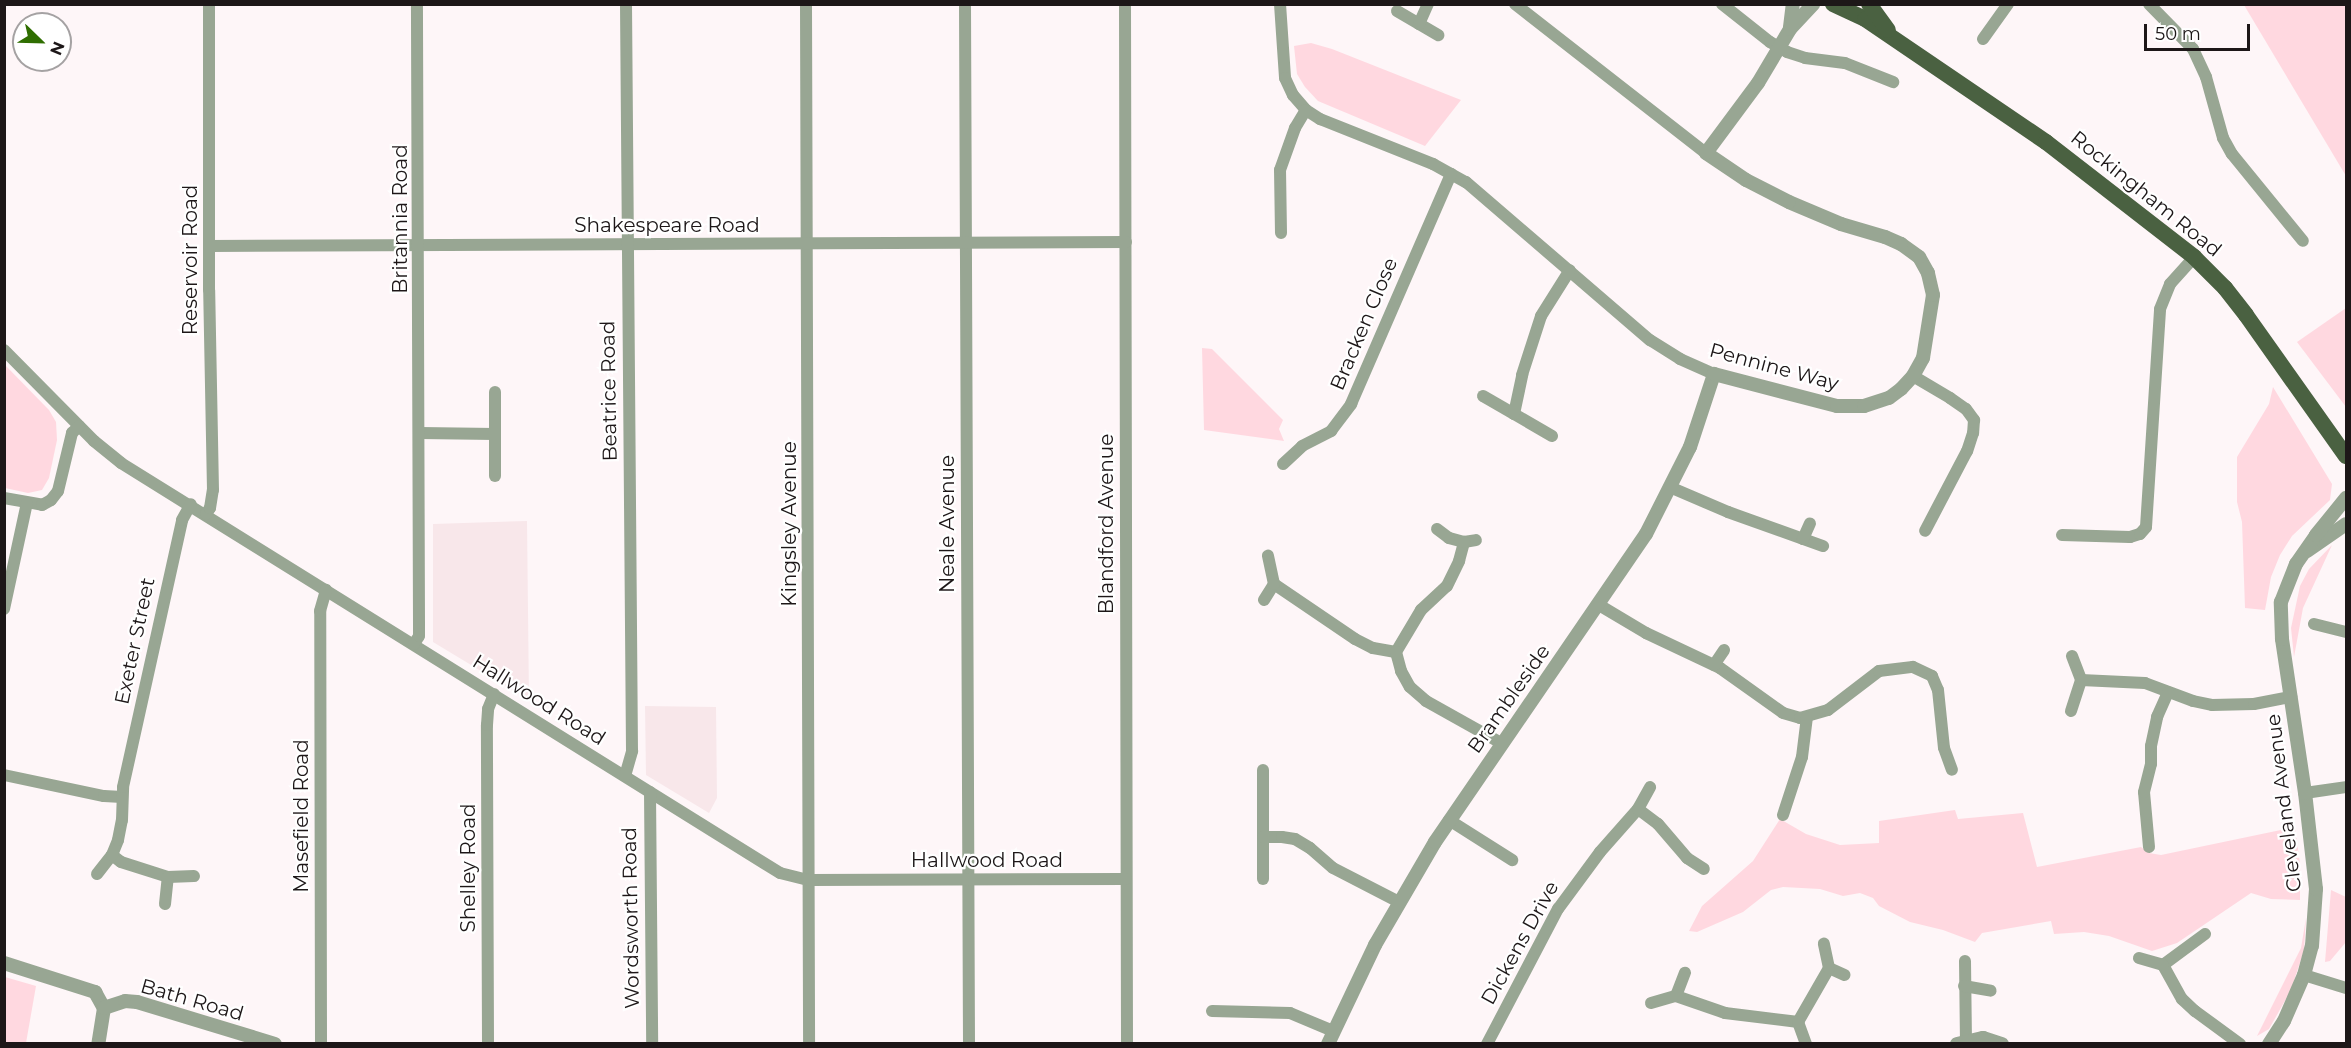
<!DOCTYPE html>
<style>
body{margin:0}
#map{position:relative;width:2351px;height:1048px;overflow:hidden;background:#fef6f8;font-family:Montserrat,sans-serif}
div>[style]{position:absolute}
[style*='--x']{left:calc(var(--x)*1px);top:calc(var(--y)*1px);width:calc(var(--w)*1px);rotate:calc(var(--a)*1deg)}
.built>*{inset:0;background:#f8e7ea}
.green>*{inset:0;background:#ffd8e0}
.minor>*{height:12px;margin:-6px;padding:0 6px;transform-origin:6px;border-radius:6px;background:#98a693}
.tertiary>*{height:14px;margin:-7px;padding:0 7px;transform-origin:7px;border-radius:7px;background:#98a693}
.primary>*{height:16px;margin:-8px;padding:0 8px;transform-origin:8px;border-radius:8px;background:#4a6141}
span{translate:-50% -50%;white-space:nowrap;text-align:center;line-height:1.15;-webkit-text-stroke:4.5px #fff;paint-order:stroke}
.street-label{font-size:20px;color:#1d1718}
.frame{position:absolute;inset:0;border:6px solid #1d1718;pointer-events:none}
.north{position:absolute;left:12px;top:12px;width:60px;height:60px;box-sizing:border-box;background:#fff;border:2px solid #a5a2a3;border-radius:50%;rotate:113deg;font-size:16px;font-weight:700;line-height:24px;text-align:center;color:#1d1718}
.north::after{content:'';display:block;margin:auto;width:21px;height:27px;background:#2f6e01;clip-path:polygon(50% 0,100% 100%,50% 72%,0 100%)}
.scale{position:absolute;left:2144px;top:24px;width:106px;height:27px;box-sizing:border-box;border:3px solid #1d1718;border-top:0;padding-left:8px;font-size:18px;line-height:21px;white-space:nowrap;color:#1d1718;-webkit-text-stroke:4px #fff;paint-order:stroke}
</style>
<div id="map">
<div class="built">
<div style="clip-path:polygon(527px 521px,529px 700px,433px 642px,433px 524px)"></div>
<div style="clip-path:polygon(645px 706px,716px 707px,717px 798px,709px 813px,646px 775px)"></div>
</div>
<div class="green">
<div style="clip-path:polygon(2244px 5px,2346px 5px,2346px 176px)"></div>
<div style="clip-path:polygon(1311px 43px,1332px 49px,1461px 100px,1425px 146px,1318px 101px,1305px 87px,1297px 74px,1294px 46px)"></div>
<div style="clip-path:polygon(2346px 308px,2346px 407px,2297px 342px)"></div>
<div style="clip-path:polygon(1202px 348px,1212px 349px,1283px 420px,1279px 429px,1284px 441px,1204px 430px)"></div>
<div style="clip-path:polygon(5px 365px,49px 410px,56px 422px,57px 440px,49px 478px,42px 490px,28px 493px,5px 488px)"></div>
<div style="clip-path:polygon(2273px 387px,2332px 484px,2330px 500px,2292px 536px,2280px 555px,2271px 577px,2265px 610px,2245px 608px,2242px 522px,2237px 502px,2237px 457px,2269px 404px)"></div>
<div style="clip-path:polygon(2332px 545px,2303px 608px,2294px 657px,2291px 628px,2300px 586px,2309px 569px)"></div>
<div style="clip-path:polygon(1955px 810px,1958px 819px,2023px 813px,2037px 867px,2141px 847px,2149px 853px,2161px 855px,2295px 827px,2300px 864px,2300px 900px,2271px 899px,2251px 893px,2177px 943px,2152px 951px,2109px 936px,2084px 932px,2054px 934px,2051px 921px,1982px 933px,1975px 942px,1943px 930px,1910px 922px,1879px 906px,1873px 898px,1860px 893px,1843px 896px,1820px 889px,1783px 887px,1771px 890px,1743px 912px,1697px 932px,1689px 931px,1702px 906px,1753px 861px,1780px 819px,1806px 834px,1840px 845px,1879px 843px,1879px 821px)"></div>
<div style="clip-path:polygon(2331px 890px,2346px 897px,2346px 942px,2330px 961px,2325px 962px)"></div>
<div style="clip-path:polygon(2306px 918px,2304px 950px,2291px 990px,2269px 1029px,2257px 1036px,2301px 948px)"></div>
<div style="clip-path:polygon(5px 977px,36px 986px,26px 1043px,5px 1043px)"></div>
</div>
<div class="minor">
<div style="--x:806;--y:4;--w:1040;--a:89.83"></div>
<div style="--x:965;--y:4;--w:1040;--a:89.78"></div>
<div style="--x:1125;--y:4;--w:1040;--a:89.89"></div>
<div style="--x:1280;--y:4;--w:74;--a:86.1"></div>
<div style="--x:1285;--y:78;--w:19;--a:65"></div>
<div style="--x:1293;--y:95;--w:20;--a:49"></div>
<div style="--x:1306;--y:110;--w:17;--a:33"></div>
<div style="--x:1320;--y:119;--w:122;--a:21.7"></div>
<div style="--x:1433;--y:164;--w:38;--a:29"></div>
<div style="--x:1466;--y:182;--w:243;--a:40.7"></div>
<div style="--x:1650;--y:340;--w:36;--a:32"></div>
<div style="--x:1680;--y:359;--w:37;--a:24"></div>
<div style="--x:1515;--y:4;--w:242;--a:38"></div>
<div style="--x:1722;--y:4;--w:61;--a:38.4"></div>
<div style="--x:1770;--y:42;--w:20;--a:30"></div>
<div style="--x:1787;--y:52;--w:19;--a:18"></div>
<div style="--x:1805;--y:58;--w:40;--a:7.1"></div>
<div style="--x:1845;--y:63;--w:52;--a:21.6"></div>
<div style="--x:2149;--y:4;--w:63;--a:45.6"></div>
<div style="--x:2193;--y:49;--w:31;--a:65"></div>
<div style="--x:2206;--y:77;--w:63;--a:74.4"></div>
<div style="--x:2223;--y:138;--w:18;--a:61"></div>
<div style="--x:2232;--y:154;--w:112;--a:50.8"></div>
<div style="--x:1397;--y:11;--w:48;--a:30.3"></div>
<div style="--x:1419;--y:24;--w:22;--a:-66"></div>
<div style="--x:1983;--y:39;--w:43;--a:-54.5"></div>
<div style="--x:1281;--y:233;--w:63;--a:-90.9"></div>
<div style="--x:1280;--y:170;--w:45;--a:-70.3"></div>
<div style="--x:1295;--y:128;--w:21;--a:-59"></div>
<div style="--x:209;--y:246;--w:917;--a:-0.25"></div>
<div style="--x:4;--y:350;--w:128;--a:45.3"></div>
<div style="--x:94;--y:441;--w:35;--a:39"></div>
<div style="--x:121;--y:463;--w:776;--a:31.89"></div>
<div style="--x:780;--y:873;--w:30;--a:14"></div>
<div style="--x:809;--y:880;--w:317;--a:-0.2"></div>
<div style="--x:1913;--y:376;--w:43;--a:30.7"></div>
<div style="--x:1950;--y:398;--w:19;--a:35"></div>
<div style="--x:1966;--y:409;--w:14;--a:54"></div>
<div style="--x:1974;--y:420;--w:13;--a:94"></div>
<div style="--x:1973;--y:433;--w:19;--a:108"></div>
<div style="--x:1967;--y:451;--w:90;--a:117.7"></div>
<div style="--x:1483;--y:396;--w:36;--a:30"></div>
<div style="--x:420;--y:433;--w:75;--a:0.8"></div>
<div style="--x:1552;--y:436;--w:44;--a:-149.9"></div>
<div style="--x:1514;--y:414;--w:40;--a:-78"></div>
<div style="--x:1522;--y:375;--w:62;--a:-72.1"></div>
<div style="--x:1541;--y:316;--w:54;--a:-57.8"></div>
<div style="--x:1283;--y:464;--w:26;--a:-43"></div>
<div style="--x:1302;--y:446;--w:33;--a:-27"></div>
<div style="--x:1331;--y:431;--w:34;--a:-53"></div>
<div style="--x:1351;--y:404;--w:251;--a:-66.5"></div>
<div style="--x:495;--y:476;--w:84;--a:-90"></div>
<div style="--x:1672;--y:488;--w:61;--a:23.2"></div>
<div style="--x:1728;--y:512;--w:101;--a:19.7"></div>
<div style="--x:4;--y:498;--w:39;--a:10"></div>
<div style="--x:42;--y:505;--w:10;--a:-29"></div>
<div style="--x:51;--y:500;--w:11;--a:-52"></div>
<div style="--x:58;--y:491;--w:60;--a:-76.4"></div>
<div style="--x:72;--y:433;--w:10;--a:-45"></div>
<div style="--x:206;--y:514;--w:7;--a:-56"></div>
<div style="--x:210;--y:508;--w:18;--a:-81"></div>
<div style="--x:213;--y:490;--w:200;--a:-91.1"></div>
<div style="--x:209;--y:290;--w:286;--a:-90"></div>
<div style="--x:2062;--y:535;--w:68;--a:1.7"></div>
<div style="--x:2130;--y:537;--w:10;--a:-17"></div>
<div style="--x:2140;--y:534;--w:9;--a:-49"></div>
<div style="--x:2146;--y:527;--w:218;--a:-86.3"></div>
<div style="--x:2160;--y:309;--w:27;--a:-68"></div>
<div style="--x:2170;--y:284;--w:36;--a:-48"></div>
<div style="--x:1803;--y:539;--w:17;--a:-66"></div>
<div style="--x:1464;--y:542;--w:12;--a:-9"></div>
<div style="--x:1274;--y:584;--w:98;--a:34.2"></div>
<div style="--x:1355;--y:639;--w:20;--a:27"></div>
<div style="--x:1373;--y:648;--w:23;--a:10"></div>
<div style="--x:1396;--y:652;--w:49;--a:-59.2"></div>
<div style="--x:1421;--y:610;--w:35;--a:-43"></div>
<div style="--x:1447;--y:586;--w:28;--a:-64"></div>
<div style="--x:1459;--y:561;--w:20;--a:-75"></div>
<div style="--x:1464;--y:542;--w:16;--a:-165"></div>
<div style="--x:1449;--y:538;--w:15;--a:-143"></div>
<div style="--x:1264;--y:600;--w:19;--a:-58"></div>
<div style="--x:1274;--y:584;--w:29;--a:-102"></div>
<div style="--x:1599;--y:605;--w:55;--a:30.8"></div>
<div style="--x:1646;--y:633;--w:82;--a:25.3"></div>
<div style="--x:1720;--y:668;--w:77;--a:35.5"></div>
<div style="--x:1783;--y:713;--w:18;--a:16"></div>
<div style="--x:1800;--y:718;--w:29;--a:-16"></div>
<div style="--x:1828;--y:710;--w:64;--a:-37.4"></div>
<div style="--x:1879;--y:671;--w:34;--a:-7"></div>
<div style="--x:1913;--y:667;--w:21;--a:25"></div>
<div style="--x:1932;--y:676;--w:15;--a:67"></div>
<div style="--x:1938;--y:690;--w:58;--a:84.1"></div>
<div style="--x:1944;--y:748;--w:23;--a:70"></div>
<div style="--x:4;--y:609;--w:108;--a:-77.8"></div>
<div style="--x:2314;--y:624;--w:33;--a:14"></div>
<div style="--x:414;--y:644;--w:9;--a:-58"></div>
<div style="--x:419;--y:636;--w:13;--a:-90"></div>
<div style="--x:419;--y:623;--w:619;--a:-90.19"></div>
<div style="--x:1396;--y:652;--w:20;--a:75"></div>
<div style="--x:1401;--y:671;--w:18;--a:61"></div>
<div style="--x:1410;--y:687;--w:21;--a:41"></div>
<div style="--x:1426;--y:701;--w:86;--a:29.2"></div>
<div style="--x:2072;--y:656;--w:26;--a:69"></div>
<div style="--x:1714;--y:665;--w:18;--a:-56"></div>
<div style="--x:2071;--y:711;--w:33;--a:-72"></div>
<div style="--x:2081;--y:680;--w:64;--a:2.7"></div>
<div style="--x:2145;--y:683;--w:51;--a:20.6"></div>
<div style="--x:2193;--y:701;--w:19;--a:12"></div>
<div style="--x:2212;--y:705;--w:42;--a:-1.4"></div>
<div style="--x:2254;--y:704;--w:38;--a:-11"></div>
<div style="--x:4;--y:775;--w:102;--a:11.9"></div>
<div style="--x:104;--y:796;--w:18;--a:3"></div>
<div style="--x:625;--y:776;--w:26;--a:-74"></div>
<div style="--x:632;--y:751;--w:747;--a:-90.46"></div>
<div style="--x:650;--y:792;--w:252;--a:89.5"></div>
<div style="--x:2305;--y:793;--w:41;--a:-8.3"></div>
<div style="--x:1638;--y:809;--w:25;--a:37"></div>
<div style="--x:1658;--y:824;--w:45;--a:49.5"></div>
<div style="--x:1687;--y:858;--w:20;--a:33"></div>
<div style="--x:1783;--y:815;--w:61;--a:-71.9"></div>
<div style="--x:1802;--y:757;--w:40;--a:-82.9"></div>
<div style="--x:1449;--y:820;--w:75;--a:32.4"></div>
<div style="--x:1263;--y:837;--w:67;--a:-90"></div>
<div style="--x:2149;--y:847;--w:55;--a:-95.2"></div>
<div style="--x:2144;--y:792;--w:29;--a:-76"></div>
<div style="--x:2151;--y:764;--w:18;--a:-90"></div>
<div style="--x:2151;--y:746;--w:30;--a:-78"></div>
<div style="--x:2157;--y:717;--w:27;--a:-66"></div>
<div style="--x:112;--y:855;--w:11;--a:38"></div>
<div style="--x:121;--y:862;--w:49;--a:17.7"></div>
<div style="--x:168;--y:877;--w:26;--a:-2"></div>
<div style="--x:97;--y:874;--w:24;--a:-52"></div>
<div style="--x:112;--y:855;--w:16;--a:-68"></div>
<div style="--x:118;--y:840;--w:20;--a:-79"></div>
<div style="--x:122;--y:820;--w:33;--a:-88"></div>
<div style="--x:123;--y:787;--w:273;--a:-77.5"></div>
<div style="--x:182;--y:520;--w:18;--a:-61"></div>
<div style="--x:1263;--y:879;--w:42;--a:-90"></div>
<div style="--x:1263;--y:837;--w:19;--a:0"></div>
<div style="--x:1282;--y:837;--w:13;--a:9"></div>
<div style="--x:1295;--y:839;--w:17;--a:31"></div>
<div style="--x:1310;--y:848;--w:30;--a:41"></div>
<div style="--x:1333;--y:868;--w:74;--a:27.3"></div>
<div style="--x:165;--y:904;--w:27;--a:-84"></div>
<div style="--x:2205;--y:934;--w:52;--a:143.6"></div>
<div style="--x:2163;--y:965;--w:39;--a:61"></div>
<div style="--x:2182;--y:999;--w:18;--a:43"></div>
<div style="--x:2195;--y:1011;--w:56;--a:36.3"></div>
<div style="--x:2139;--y:958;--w:25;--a:16"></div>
<div style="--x:1965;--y:961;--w:80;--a:89.3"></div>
<div style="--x:1829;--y:968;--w:17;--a:24"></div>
<div style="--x:2304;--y:975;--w:44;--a:17.2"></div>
<div style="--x:1964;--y:986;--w:27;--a:10"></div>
<div style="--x:1676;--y:996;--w:52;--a:19.1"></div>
<div style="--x:1725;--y:1013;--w:74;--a:7"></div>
<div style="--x:1651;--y:1003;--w:26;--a:-16"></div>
<div style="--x:1676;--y:996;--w:25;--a:-69"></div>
<div style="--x:1212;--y:1011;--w:78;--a:1.5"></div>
<div style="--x:1290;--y:1013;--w:47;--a:22.7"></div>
<div style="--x:1798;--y:1022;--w:62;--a:-60.1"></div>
<div style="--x:1829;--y:968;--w:25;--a:-102"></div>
<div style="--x:1798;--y:1022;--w:23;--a:70"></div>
<div style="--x:321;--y:1044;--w:433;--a:-90.1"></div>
<div style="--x:320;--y:611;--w:22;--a:-74"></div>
<div style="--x:488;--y:1044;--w:319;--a:-90.2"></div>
<div style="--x:487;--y:725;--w:16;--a:-86"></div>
<div style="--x:488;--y:709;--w:16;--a:-68"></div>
<div style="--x:1487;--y:1044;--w:153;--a:-62.3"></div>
<div style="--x:1558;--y:909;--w:71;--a:-53.6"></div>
<div style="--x:1600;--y:852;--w:57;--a:-48.5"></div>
<div style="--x:1638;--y:809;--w:25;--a:-61"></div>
</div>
<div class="tertiary">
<div style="--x:1790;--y:27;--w:23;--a:-83"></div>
<div style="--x:2307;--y:551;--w:47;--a:-34.7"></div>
<div style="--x:4;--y:963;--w:96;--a:17.7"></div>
<div style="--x:95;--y:992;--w:18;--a:61"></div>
<div style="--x:104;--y:1008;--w:36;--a:99"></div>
<div style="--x:104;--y:1008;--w:22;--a:-18"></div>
<div style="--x:125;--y:1001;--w:12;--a:5"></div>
<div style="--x:137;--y:1002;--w:144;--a:16.9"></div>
<div style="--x:1328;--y:1044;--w:110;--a:-64.6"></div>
<div style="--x:1375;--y:945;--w:119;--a:-59.8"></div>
<div style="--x:1435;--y:842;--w:373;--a:-55.6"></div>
<div style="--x:1646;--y:534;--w:97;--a:-63.2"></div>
<div style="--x:1690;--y:447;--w:77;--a:-71.8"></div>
<div style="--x:1714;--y:374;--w:127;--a:14.6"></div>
<div style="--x:1837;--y:406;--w:27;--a:0"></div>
<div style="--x:1864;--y:406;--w:26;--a:-18"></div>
<div style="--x:1889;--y:398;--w:15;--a:-37"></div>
<div style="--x:1901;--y:389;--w:18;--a:-47"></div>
<div style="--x:1913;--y:376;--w:21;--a:-61"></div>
<div style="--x:1923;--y:358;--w:64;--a:-81"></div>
<div style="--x:1933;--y:295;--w:23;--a:-103"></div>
<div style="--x:1928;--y:273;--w:18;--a:-119"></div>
<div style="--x:1919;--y:257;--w:22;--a:-144"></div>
<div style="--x:1901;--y:244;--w:17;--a:-156"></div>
<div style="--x:1885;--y:237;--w:46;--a:-163.5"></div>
<div style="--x:1841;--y:224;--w:56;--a:-157.1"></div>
<div style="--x:1789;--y:202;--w:48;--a:-152.9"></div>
<div style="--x:1746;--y:180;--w:48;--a:-146"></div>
<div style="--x:1706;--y:153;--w:87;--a:-53.4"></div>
<div style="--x:1758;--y:83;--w:63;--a:-59.3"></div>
<div style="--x:1790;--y:29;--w:34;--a:-47"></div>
<div style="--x:1957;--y:1044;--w:27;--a:-13"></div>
<div style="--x:1983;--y:1038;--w:20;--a:18"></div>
<div style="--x:2269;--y:1044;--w:27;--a:-57"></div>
<div style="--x:2284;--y:1021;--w:50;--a:-66.5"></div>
<div style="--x:2304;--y:975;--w:30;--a:-75"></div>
<div style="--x:2312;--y:946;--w:57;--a:-86"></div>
<div style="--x:2316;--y:889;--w:97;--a:-96.5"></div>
<div style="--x:2305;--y:793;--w:156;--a:-98.5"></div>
<div style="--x:2282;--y:639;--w:37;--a:-92"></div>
<div style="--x:2281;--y:602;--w:41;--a:-68.5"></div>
<div style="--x:2296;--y:564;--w:35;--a:-55"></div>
<div style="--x:2316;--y:535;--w:48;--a:-51"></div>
</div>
<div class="primary">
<div style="--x:1833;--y:4;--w:35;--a:25"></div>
<div style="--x:1865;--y:19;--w:219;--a:34.2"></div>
<div style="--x:2046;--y:142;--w:187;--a:37.8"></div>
<div style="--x:2194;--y:257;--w:44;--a:45"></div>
<div style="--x:2225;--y:288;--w:34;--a:52"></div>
<div style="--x:2246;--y:315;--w:173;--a:54.7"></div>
<div style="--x:1869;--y:4;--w:32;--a:54"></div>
</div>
<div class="street-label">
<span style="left:2146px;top:194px;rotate:39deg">Rockingham Road</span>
<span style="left:400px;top:219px;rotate:-90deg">Britannia Road</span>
<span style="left:667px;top:225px">Shakespeare Road</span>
<span style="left:190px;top:260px;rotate:-90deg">Reservoir Road</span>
<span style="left:1364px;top:324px;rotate:-67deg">Bracken Close</span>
<span style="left:1774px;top:367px;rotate:15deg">Pennine Way</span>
<span style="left:609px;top:391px;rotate:-91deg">Beatrice Road</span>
<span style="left:789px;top:524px;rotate:-90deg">Kingsley Avenue</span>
<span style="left:947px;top:524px;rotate:-90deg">Neale Avenue</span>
<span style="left:1106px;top:524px;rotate:-90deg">Blandford Avenue</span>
<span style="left:135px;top:641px;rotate:-78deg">Exeter Street</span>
<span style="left:1509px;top:699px;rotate:-55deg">Brambleside</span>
<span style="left:539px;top:700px;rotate:32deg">Hallwood Road</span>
<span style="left:2284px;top:803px;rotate:-97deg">Cleveland Avenue</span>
<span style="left:301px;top:816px;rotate:-90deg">Masefield Road</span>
<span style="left:987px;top:860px">Hallwood Road</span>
<span style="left:468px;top:868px;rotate:-90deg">Shelley Road</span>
<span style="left:631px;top:918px;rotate:-91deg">Wordsworth Road</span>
<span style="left:1520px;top:943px;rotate:-61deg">Dickens Drive</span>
<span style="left:192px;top:1000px;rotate:16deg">Bath Road</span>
</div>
<div class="frame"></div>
<div class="north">N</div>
<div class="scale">50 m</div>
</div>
